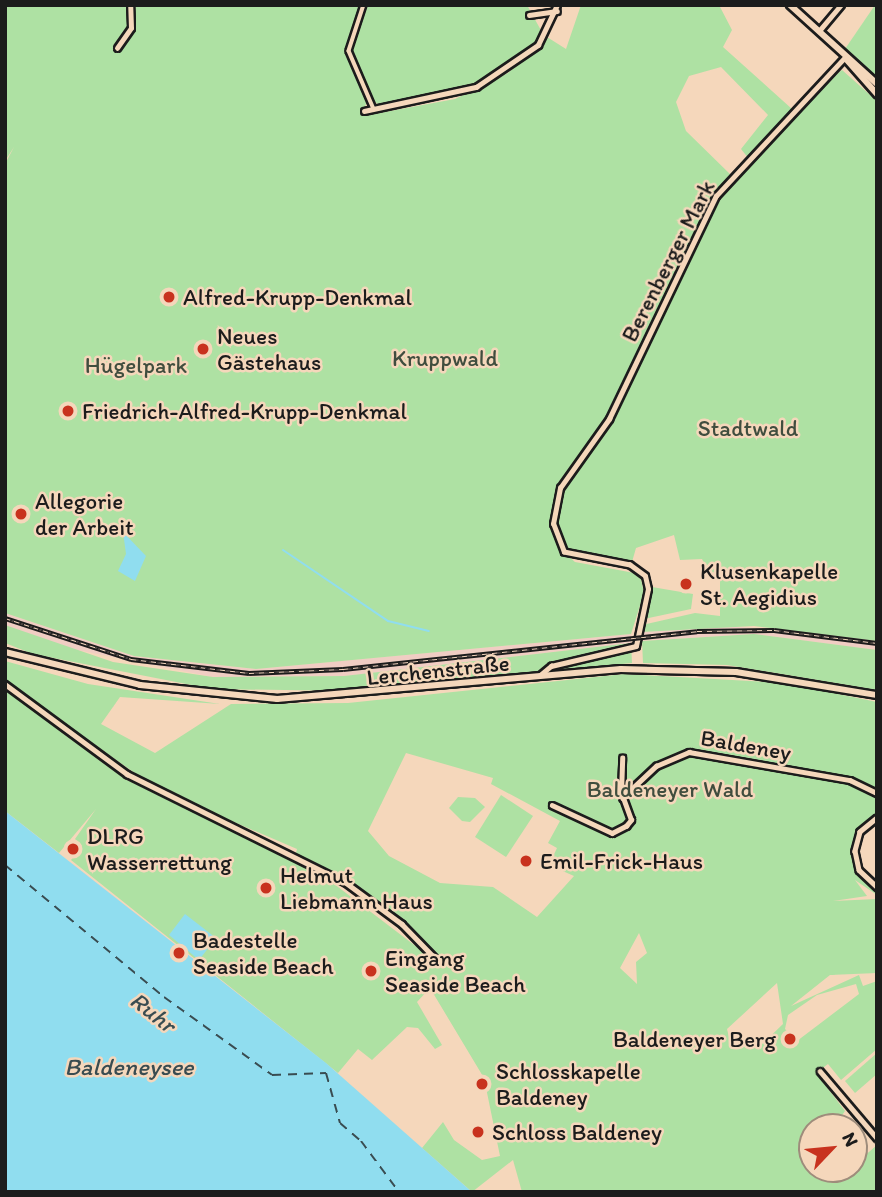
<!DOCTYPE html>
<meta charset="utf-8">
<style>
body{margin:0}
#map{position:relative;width:882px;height:1197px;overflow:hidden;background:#f5d7bb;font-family:Itim,sans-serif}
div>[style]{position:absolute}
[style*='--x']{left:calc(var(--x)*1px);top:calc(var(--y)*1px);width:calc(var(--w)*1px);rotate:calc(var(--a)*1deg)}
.built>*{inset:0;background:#f0cdc3}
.green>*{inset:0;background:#aee1a3}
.water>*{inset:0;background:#90ddef}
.stream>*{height:2px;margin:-1px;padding:0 1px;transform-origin:1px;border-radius:1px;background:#90ddef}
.ferry>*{height:2px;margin-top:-1px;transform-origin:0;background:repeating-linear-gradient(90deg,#394c51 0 9px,transparent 0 16px)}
.roads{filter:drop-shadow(2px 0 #1c1c1c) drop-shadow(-2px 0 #1c1c1c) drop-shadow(0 2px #1c1c1c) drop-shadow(0 -2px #1c1c1c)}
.pedestrian>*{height:3.5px;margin:-1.75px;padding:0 1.75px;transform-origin:1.75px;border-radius:1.75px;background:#f5d7bb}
.minor>*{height:4.5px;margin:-2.25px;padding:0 2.25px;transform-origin:2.25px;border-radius:2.25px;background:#f5d7bb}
.secondary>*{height:6px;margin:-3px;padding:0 3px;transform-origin:3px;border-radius:3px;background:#f5d7bb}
.rail>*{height:4.5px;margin-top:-2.25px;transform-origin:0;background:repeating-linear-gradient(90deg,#f5d7bb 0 5px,#1c1c1c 0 10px);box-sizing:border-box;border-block:2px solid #1c1c1c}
.dots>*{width:19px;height:19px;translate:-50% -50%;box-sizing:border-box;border:4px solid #f5d7bb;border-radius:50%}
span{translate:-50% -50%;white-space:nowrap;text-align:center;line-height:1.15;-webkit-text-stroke:5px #f5d7bb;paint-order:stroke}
.street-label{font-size:23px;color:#1c1c1c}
.poi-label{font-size:23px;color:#1c1c1c}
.left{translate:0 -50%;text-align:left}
.right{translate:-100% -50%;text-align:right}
.park-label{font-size:23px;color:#404d3e}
.water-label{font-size:24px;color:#394c51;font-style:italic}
.frame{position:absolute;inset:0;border:7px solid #1c1c1c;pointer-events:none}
.north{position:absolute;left:798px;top:1113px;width:70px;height:70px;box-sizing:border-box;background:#f5d7bb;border:2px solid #9e8c7b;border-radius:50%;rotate:64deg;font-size:19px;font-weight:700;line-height:28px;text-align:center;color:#1c1c1c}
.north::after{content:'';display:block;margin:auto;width:24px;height:32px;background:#c8321e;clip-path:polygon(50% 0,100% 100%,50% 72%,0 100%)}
</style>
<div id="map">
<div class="built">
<div style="clip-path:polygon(5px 613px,134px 656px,256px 669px,631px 634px,631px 643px,344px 676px,213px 677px,62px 647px,5px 625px)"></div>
<div style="clip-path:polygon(702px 625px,812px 631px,877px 641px,877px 650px,754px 634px,642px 641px,642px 632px)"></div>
</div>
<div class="green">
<div style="clip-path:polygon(evenodd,5px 5px,527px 5px,543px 34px,526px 52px,471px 86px,379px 105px,370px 98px,365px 106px,374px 114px,455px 99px,508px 73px,547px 37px,566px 49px,581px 5px,719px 5px,732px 30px,723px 47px,792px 109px,842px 70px,877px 101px,877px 641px,754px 626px,642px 632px,642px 625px,695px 613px,720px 616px,720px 571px,709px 573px,702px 559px,680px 560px,674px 535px,636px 548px,632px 562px,576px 556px,562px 546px,556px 526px,563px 485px,608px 418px,560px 485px,552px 525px,560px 549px,575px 562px,640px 574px,644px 593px,631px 634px,256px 669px,134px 656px,5px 613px,5px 164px,14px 147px,5px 161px,5px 5px,721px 67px,768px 115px,741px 149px,749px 159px,717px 197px,732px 176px,686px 131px,676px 102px,689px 76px,721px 67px)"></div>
<div style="clip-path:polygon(875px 5px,877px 5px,877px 77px,845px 49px)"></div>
<div style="clip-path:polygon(652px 587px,693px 594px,691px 609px,644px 619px)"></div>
<div style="clip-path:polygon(5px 625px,113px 662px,213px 677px,344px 676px,631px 643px,632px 663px,347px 691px,212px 689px,33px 654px,5px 643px)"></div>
<div style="clip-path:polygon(754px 634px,877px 650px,877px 690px,727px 665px,643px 663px,642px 641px)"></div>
<div style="clip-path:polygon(evenodd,5px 661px,88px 684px,220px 704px,120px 697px,101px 724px,155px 753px,231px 704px,348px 703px,624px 674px,785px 683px,877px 702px,877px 816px,859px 832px,854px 850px,856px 868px,877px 895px,855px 880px,867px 896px,833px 901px,877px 899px,877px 973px,830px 975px,791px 1006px,859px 975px,863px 986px,877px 981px,877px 1049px,841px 1080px,828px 1064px,816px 1073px,845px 1111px,834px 1127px,812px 1127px,812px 1169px,854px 1169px,854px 1150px,862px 1158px,877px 1145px,877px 1192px,522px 1192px,513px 1160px,472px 1192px,422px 1148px,443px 1122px,454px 1140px,482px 1160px,500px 1156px,484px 1078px,430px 988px,417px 1002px,442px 1045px,435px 1049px,418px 1028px,407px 1027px,372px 1060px,358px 1049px,338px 1073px,71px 860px,82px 846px,75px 839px,96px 809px,59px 853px,5px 811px,5px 661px,25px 696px,159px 790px,297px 849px,295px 857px,381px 910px,427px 951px,426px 954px,321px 874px,125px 779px,21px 702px,25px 696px,5px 661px,406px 753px,493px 778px,491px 784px,560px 821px,548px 843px,557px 848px,549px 865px,574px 876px,537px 917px,493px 887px,440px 883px,389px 856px,368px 831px,406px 753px,5px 661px,639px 933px,647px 953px,636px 962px,637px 984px,620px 968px,639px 933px,5px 661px,777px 983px,783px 1024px,758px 1048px,745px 1038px,731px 1045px,727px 1029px,777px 983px,5px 661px,856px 984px,859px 994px,797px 1041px,785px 1029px,788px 1015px,817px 995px,856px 984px)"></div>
<div style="clip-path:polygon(501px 795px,533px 816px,506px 857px,475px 837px)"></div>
<div style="clip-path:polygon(458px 797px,475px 798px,485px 807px,470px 822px,462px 821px,449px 808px)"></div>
<div style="clip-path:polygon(877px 1053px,877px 1074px,855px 1093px,845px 1081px)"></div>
</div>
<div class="water">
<div style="clip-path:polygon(123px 532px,146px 556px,135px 581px,118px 571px,126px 554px)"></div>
<div style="clip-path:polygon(5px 811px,326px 1063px,472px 1192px,5px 1192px)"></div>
<div style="clip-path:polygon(185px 914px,216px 938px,199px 960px,169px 935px)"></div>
</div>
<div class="stream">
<div style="--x:283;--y:550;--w:127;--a:34.1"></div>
<div style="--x:388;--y:621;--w:42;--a:13.7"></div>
</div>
<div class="ferry">
<div style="--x:5;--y:865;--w:207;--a:39.7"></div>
<div style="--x:164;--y:997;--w:133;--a:35.8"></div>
<div style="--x:272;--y:1075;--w:54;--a:-2.1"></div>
<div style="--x:326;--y:1073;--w:52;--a:74.4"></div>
<div style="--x:340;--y:1123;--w:28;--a:41"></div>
<div style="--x:361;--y:1141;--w:64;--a:53.3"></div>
</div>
<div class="roads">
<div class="pedestrian">
<div style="--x:364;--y:5;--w:48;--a:108.1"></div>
<div style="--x:349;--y:51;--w:63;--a:66.7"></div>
</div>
<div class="minor">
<div style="--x:529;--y:15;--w:28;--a:-8"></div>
<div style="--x:819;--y:31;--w:34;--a:-50"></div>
<div style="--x:117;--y:48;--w:24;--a:-55"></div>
<div style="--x:131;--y:28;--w:23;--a:-92"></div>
<div style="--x:364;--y:111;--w:115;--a:-12.1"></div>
<div style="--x:476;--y:87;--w:75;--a:-34.1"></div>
<div style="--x:538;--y:45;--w:44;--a:-64.6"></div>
<div style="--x:539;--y:676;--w:16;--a:-40"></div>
<div style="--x:551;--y:666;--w:87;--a:-13.2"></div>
<div style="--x:636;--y:646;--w:58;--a:-78.1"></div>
<div style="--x:648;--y:589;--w:13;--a:-103"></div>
<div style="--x:645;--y:576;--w:19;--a:-144"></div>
<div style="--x:630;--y:565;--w:67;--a:-168.9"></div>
<div style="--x:564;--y:552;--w:30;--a:-111"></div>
<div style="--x:553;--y:524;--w:37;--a:-79"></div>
<div style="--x:560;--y:488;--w:85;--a:-54.6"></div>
<div style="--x:609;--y:419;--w:247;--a:-64.4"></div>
<div style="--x:716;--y:196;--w:190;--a:-47.1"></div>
<div style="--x:5;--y:684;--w:152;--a:36.4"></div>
<div style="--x:127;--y:774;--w:243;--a:26.4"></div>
<div style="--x:345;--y:882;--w:71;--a:36.4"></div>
<div style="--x:402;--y:924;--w:47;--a:45.9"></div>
<div style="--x:622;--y:798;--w:47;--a:-43.3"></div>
<div style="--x:656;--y:766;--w:36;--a:-23"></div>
<div style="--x:689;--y:752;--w:163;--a:9.9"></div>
<div style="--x:850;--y:780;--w:30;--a:26"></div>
<div style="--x:552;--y:805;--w:66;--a:25"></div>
<div style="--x:612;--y:833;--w:16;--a:-27"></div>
<div style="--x:626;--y:826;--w:8;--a:-50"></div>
<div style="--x:631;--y:820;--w:29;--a:-110"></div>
<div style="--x:621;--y:793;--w:35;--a:-88"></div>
<div style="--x:877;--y:818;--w:22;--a:141"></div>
<div style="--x:860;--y:832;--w:20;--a:105"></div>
<div style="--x:855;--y:851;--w:19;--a:78"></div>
<div style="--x:859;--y:870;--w:25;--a:43"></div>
<div style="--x:820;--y:1071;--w:88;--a:49.6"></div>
</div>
<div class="secondary">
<div style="--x:790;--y:5;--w:118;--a:42.2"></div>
<div style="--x:846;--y:59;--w:47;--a:48.5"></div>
<div style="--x:5;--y:652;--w:139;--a:13.7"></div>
<div style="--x:140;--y:685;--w:138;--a:5.8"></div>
<div style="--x:277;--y:699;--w:345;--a:-5"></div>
<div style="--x:621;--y:669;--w:115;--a:1.5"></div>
<div style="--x:736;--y:672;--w:143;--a:9.3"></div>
</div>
</div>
<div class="rail">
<div style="--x:5;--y:618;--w:133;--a:18"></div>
<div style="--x:131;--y:659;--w:119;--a:6.8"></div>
<div style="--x:249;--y:673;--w:94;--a:-2.4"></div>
<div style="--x:343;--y:669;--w:356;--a:-6.1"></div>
<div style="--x:697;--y:631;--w:77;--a:-0.7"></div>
<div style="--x:774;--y:630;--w:104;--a:7.2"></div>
</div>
<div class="dots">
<div style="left:169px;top:297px;background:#c8321e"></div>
<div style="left:203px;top:349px;background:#c8321e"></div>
<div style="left:68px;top:411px;background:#c8321e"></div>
<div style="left:21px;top:514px;background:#c8321e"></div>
<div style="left:686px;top:584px;background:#c8321e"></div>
<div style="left:73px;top:849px;background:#c8321e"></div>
<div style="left:526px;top:861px;background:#c8321e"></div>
<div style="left:266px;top:888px;background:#c8321e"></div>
<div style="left:179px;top:953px;background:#c8321e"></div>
<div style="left:371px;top:971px;background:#c8321e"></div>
<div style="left:790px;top:1039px;background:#c8321e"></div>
<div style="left:482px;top:1084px;background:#c8321e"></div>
<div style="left:478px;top:1132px;background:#c8321e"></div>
</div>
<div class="street-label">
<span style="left:668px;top:261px;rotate:-63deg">Berenberger Mark</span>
<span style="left:438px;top:670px;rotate:-6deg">Lerchenstraße</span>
<span style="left:746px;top:745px;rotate:10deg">Baldeney</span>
</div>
<div class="poi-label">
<span class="left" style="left:183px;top:297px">Alfred-Krupp-Denkmal</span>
<span class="left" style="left:217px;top:349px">Neues<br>Gästehaus</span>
<span class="left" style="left:82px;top:411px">Friedrich-Alfred-Krupp-Denkmal</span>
<span class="left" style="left:35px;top:514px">Allegorie<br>der Arbeit</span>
<span class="left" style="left:700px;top:584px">Klusenkapelle<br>St. Aegidius</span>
<span class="left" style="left:87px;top:849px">DLRG<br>Wasserrettung</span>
<span class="left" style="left:540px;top:861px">Emil-Frick-Haus</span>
<span class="left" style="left:280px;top:888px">Helmut<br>Liebmann Haus</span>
<span class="left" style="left:193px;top:953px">Badestelle<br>Seaside Beach</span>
<span class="left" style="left:385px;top:971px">Eingang<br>Seaside Beach</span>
<span class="right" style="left:776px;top:1039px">Baldeneyer Berg</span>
<span class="left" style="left:496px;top:1084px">Schlosskapelle<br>Baldeney</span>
<span class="left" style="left:492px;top:1132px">Schloss Baldeney</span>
</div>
<div class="park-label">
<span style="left:445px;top:358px">Kruppwald</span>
<span style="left:136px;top:365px">Hügelpark</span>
<span style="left:748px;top:428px">Stadtwald</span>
<span style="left:670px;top:789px">Baldeneyer Wald</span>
</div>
<div class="water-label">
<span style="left:153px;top:1012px;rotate:38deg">Ruhr</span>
<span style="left:129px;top:1067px">Baldeneysee</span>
</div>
<div class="frame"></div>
<div class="north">N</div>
</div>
